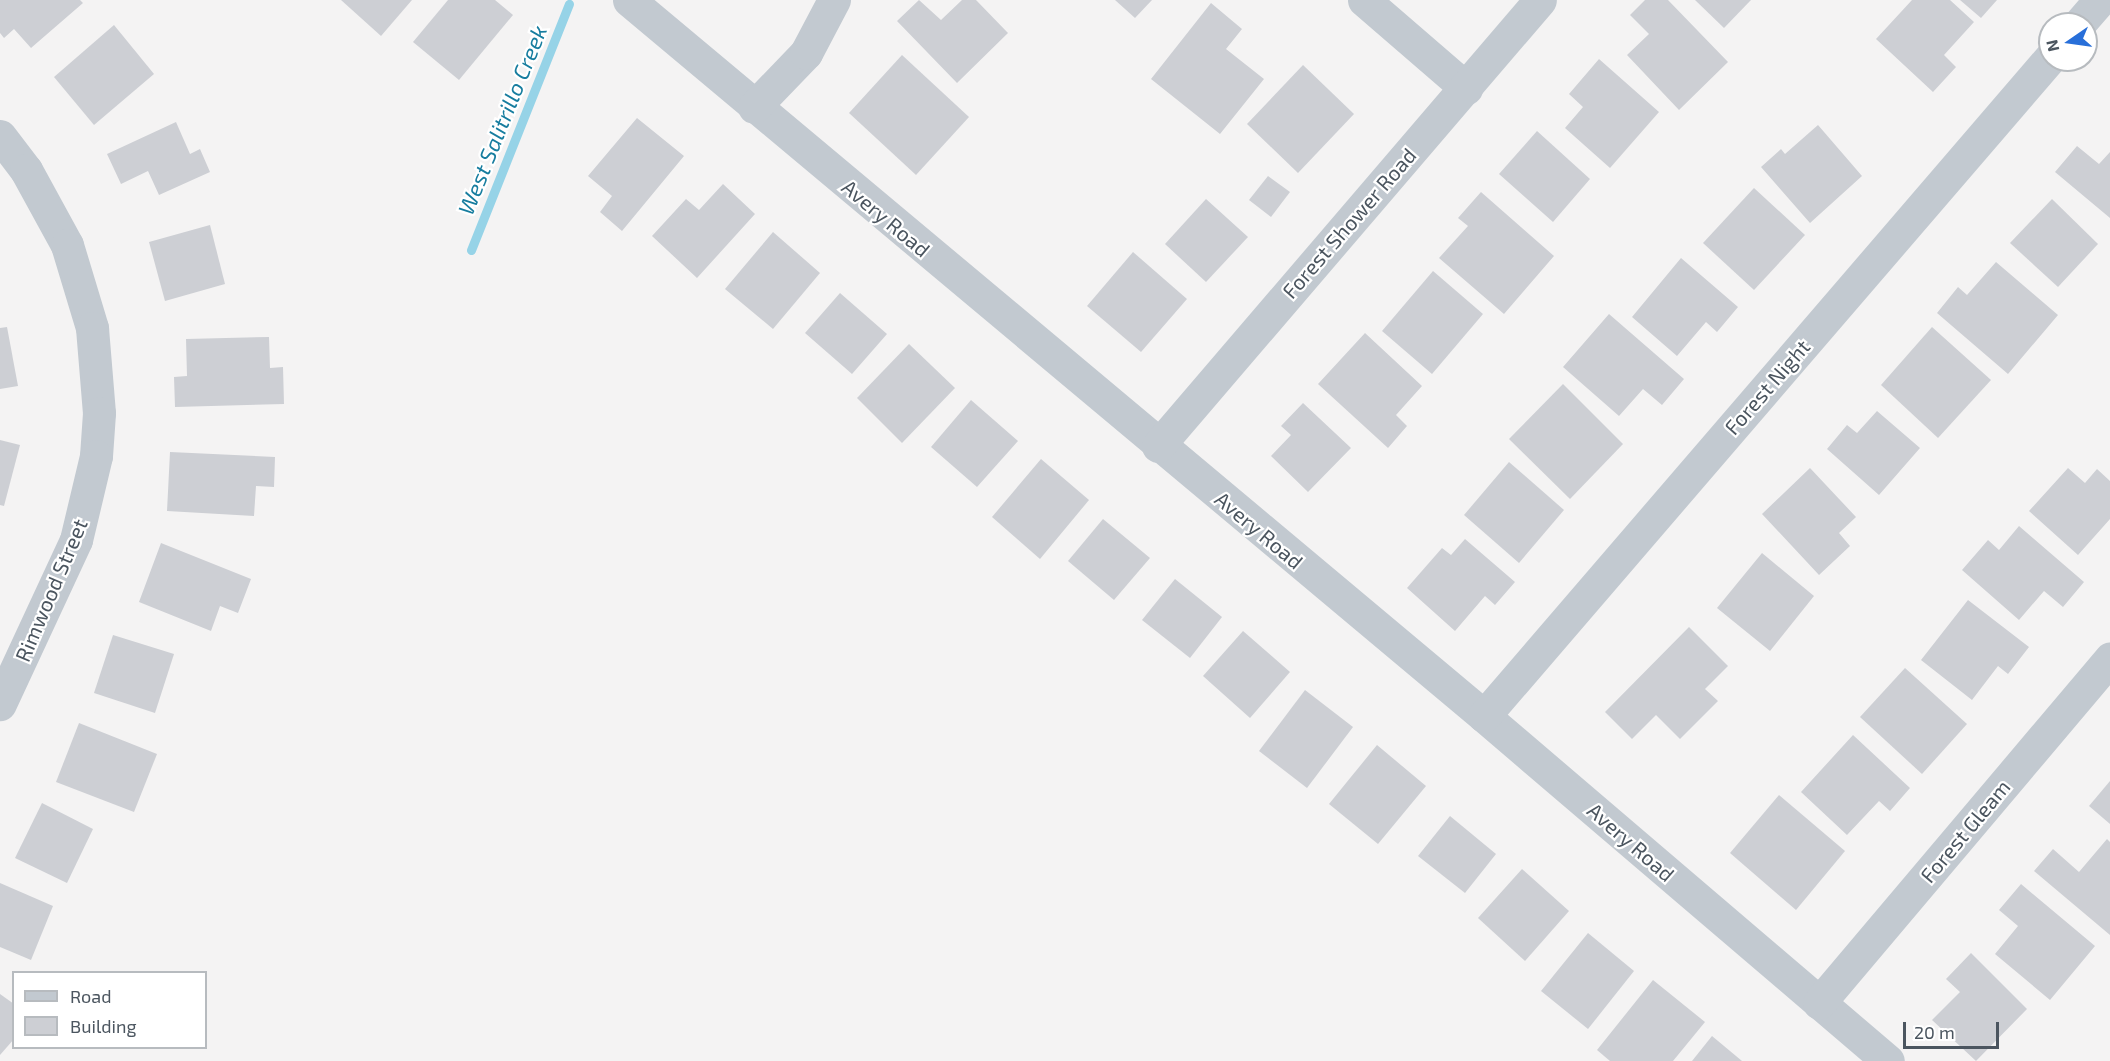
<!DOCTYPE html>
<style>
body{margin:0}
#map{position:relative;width:2110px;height:1061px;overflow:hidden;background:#f4f3f3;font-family:"Exo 2",sans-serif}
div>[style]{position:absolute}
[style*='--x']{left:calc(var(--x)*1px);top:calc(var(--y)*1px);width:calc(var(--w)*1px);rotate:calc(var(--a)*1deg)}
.stream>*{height:9px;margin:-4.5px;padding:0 4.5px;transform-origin:4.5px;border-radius:4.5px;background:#96d3e7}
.building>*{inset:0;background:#cdcfd4}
.minor>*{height:33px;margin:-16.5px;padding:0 16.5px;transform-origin:16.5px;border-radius:16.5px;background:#c2c9d0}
span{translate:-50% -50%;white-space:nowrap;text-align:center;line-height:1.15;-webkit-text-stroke:4.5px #fff;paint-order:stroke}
.street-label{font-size:21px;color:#4b555f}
.water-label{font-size:22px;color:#177d9f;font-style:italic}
.legend{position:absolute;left:12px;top:971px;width:195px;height:78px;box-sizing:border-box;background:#fff;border:2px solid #b7bbbf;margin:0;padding:8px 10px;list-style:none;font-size:18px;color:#4b555f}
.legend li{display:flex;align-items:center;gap:12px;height:30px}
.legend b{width:30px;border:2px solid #b7bbbf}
.north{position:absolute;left:2038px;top:12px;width:60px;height:60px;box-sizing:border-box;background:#fff;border:2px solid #b7bbbf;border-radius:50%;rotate:257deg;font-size:16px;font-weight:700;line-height:24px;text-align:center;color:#4b555f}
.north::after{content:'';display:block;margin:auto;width:21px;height:27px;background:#286fd9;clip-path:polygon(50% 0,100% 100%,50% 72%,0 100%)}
.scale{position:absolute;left:1903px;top:1022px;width:96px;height:27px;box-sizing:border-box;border:3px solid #4b555f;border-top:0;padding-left:8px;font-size:18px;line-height:21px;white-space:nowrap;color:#4b555f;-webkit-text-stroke:4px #fff;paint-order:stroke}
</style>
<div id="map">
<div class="stream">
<div style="--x:471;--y:250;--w:265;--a:-68.3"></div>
</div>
<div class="building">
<div style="clip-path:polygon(0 0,80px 0,83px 3px,31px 48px,14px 29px,4px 38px,0 33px)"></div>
<div style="clip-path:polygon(341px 0,412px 0,381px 36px)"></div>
<div style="clip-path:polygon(448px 0,495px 0,513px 15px,459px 80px,413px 42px)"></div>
<div style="clip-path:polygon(919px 0,941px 20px,962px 0,976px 0,1008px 33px,957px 83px,897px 21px)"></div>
<div style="clip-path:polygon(1115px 0,1152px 0,1135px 18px)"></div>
<div style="clip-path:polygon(1645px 0,1668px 0,1728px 62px,1679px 110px,1627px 55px,1649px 34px,1630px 15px)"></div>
<div style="clip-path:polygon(1695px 0,1751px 0,1724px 28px)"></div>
<div style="clip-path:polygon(1912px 0,1950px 0,1974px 22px,1944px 55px,1956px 67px,1933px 92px,1876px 39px)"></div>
<div style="clip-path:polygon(1960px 0,1997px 0,1981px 18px)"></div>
<div style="clip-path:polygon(1211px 3px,1242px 29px,1226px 49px,1264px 79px,1220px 134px,1151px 79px)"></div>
<div style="clip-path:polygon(114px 25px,154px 74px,94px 125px,54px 77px)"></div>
<div style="clip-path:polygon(902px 55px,969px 117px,916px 175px,849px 113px)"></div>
<div style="clip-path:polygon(1599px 59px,1659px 112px,1610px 168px,1565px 128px,1583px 107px,1569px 94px)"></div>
<div style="clip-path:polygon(1303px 65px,1354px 114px,1298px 173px,1247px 124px)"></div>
<div style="clip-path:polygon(637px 118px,684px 156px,622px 231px,600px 212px,612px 196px,588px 176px)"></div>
<div style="clip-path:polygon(176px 122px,190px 154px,200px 149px,210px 172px,159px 195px,148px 171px,121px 184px,107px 154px)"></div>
<div style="clip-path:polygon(1818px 125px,1862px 176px,1810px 223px,1761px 167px,1781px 149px,1785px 154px)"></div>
<div style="clip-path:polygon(1537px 131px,1590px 179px,1553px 222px,1499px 174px)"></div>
<div style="clip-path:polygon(2077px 146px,2099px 164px,2110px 152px,2110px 218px,2055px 172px)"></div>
<div style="clip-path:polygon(1268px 176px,1290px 192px,1271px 217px,1249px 200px)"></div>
<div style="clip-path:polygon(723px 184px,755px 214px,697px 278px,652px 236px,686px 199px,699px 210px)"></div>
<div style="clip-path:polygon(1754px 188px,1805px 235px,1754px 290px,1703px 243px)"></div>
<div style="clip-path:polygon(1481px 192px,1554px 256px,1504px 314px,1439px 258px,1468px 226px,1458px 218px)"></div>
<div style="clip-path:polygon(1206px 199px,1248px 237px,1206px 282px,1165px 244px)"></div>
<div style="clip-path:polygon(2052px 199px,2098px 244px,2058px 287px,2010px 243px)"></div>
<div style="clip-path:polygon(210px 225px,225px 284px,165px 301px,149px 242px)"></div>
<div style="clip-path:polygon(773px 232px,820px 273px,773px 329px,725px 289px)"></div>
<div style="clip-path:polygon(1133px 252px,1187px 299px,1141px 352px,1087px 306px)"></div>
<div style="clip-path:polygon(1681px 258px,1738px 307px,1717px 332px,1706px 322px,1677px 356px,1632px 317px)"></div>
<div style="clip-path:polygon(1996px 262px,2058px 315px,2008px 374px,1937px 313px,1958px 287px,1967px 295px)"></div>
<div style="clip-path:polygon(1433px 271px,1483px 314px,1432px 374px,1382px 331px)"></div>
<div style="clip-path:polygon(840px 293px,887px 334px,852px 374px,805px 333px)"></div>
<div style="clip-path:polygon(1609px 314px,1684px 379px,1662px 405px,1643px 389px,1619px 416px,1563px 367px)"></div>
<div style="clip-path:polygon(7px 327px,18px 386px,0 389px,0 328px)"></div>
<div style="clip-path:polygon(1932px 327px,1991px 380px,1938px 438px,1881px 385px)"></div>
<div style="clip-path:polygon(1365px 333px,1422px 386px,1396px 415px,1407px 426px,1388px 448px,1318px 384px)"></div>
<div style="clip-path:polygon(269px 337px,270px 368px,283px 367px,284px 404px,175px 407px,174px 377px,187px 376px,186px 339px)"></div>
<div style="clip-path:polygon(909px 344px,955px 388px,902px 443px,857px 398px)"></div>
<div style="clip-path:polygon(1563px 384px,1623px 444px,1570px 499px,1509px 439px)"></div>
<div style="clip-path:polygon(971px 400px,1018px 441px,977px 487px,931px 447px)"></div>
<div style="clip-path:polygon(1303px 403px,1351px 448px,1308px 492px,1271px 456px,1291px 435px,1281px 426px)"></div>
<div style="clip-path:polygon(1877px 411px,1920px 448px,1879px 495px,1827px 449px,1847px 425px,1857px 433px)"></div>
<div style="clip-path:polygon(0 440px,20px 445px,4px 506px,0 505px)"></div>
<div style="clip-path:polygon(170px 452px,275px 457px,274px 487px,256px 486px,254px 516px,167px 511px)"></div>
<div style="clip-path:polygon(1041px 459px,1089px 500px,1040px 559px,992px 517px)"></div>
<div style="clip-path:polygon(1509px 462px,1564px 510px,1519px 563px,1464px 515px)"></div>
<div style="clip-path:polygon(1810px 468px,1856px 517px,1839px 533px,1850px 546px,1819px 575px,1762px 514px)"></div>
<div style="clip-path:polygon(2068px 468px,2085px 483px,2097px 469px,2110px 481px,2110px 519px,2078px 555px,2029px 511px)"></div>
<div style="clip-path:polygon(1103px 519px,1150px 558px,1114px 600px,1068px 561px)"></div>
<div style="clip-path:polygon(2019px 526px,2084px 582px,2063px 607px,2044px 591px,2019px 620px,1962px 570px,1988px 540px,1999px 550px)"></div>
<div style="clip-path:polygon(1465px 539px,1515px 582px,1495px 605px,1485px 596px,1455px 631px,1407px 588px,1442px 548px,1451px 555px)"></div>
<div style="clip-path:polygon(161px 543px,251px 579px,238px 613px,220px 606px,211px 631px,139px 602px)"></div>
<div style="clip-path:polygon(1762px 553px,1814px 596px,1770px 651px,1717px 608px)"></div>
<div style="clip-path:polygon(1175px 579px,1222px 617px,1190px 658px,1142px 620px)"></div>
<div style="clip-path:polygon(1968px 600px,2029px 647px,2008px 674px,1998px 666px,1972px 700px,1921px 660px)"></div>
<div style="clip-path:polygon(1689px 627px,1728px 666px,1705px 689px,1718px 701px,1680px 739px,1656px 715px,1632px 739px,1605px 712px)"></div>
<div style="clip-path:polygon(1243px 631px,1290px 672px,1250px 718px,1203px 676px)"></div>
<div style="clip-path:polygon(113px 635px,174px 654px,155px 713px,94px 693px)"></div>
<div style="clip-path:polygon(1905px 668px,1967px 724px,1922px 774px,1860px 717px)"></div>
<div style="clip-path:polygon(1305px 690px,1353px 727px,1307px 788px,1259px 751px)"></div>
<div style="clip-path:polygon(79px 723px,157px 754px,134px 812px,56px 782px)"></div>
<div style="clip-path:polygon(1853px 735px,1910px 788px,1890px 811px,1879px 801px,1847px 835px,1801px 792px)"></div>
<div style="clip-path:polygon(1377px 745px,1426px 786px,1378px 844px,1329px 804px)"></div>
<div style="clip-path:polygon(2110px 781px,2110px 824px,2089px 806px)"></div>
<div style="clip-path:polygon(1779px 795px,1845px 851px,1796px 910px,1730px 853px)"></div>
<div style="clip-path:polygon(42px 803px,93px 829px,67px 883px,15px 858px)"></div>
<div style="clip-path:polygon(1450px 816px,1496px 854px,1465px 893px,1418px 856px)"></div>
<div style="clip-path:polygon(2107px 839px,2110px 842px,2110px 935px,2034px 871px,2053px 849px,2079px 872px)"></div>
<div style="clip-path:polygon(1522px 869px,1569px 911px,1525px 961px,1478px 918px)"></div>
<div style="clip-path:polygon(0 883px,53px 906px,31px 960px,0 947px)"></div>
<div style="clip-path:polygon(2021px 884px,2095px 946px,2050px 1000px,1995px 954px,2018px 926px,1999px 910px)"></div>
<div style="clip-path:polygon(1588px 933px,1634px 971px,1588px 1029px,1541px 991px)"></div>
<div style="clip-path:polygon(1971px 953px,2027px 1009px,1976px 1061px,1932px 1020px,1960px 992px,1946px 979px)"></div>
<div style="clip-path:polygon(1653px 980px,1705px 1022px,1673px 1061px,1610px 1061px,1597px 1050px)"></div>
<div style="clip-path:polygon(0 994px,14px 1004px,14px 1039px,0 1055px)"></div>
<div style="clip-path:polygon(1712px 1036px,1742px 1061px,1692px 1061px)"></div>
</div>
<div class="minor">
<div style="--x:629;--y:0;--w:1115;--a:39.94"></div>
<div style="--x:1484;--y:716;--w:531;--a:40.5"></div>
<div style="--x:1364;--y:0;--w:135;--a:40.8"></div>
<div style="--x:2079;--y:24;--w:32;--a:-49"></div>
<div style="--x:754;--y:107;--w:75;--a:-46.1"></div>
<div style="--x:806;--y:53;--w:60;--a:-62.2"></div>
<div style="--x:0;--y:136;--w:43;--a:52.6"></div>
<div style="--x:26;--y:170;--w:85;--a:61.3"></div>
<div style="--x:67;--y:245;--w:87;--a:73.2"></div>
<div style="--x:92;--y:328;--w:85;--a:85.3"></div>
<div style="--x:99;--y:413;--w:43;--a:94"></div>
<div style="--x:96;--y:456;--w:86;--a:103.4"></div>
<div style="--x:76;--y:540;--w:181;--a:114.9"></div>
<div style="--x:1158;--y:446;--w:587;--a:-49.42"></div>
<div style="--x:1484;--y:716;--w:868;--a:-49.3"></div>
<div style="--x:1819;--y:1003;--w:451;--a:-49.8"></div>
</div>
<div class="street-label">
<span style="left:886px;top:218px;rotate:40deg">Avery Road</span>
<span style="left:1349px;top:223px;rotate:-49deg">Forest Shower Road</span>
<span style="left:1767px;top:387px;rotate:-49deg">Forest Night</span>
<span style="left:1259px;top:530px;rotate:40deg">Avery Road</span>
<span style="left:51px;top:590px;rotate:-67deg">Rimwood Street</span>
<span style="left:1965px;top:831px;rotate:-50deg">Forest Gleam</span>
<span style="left:1631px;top:842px;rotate:41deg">Avery Road</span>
</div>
<div class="water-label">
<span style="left:502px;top:120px;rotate:-68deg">West Salitrillo Creek</span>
</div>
<ul class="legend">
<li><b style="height:8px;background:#c2c9d0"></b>Road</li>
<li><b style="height:16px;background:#cdcfd4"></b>Building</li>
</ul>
<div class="north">N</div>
<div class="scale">20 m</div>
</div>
